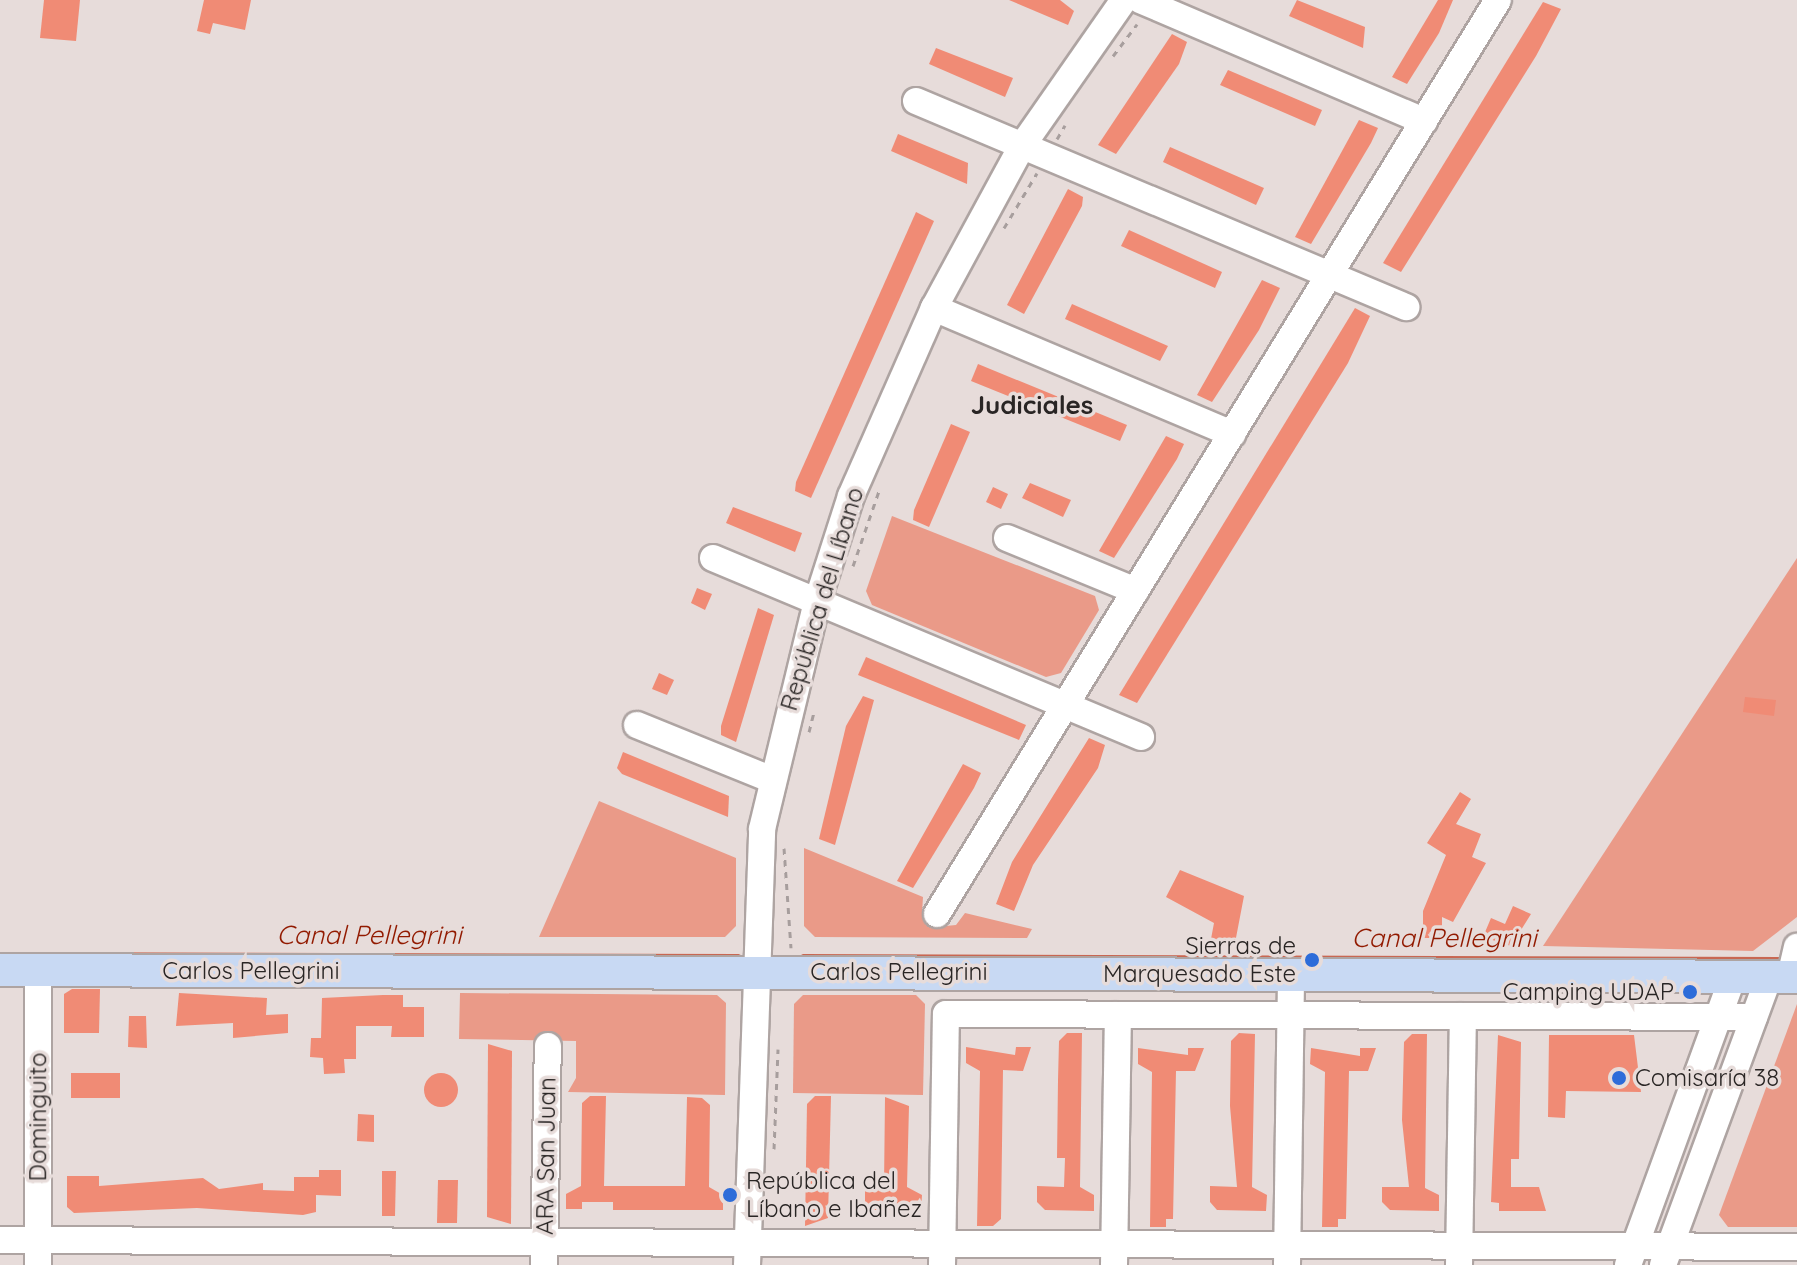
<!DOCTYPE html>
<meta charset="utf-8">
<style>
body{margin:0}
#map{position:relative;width:1797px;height:1265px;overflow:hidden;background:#e7dcda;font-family:Quicksand,sans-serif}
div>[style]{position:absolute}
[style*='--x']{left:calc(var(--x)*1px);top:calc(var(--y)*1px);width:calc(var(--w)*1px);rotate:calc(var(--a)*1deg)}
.green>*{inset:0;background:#ea9a88}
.stream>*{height:5px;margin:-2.5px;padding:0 2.5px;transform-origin:2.5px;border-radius:2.5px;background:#c86752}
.building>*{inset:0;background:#f08b75}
.round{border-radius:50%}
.path>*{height:3px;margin-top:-1.5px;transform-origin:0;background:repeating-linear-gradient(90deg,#a79e9d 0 6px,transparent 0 12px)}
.roads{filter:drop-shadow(2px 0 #aea4a2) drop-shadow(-2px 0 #aea4a2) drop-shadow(0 2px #aea4a2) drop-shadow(0 -2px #aea4a2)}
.minor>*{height:26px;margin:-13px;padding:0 13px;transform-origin:13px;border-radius:13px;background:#fff}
.major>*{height:32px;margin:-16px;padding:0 16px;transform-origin:16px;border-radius:16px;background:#c8d9f3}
.dots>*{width:22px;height:22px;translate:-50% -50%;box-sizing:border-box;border:4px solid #e7dcda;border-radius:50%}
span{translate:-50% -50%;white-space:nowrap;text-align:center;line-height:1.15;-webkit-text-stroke:7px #e7dcda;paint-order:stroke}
.street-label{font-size:24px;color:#292524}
.poi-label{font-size:24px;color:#292524}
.right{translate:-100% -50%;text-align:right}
.left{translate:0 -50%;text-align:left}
.neighbourhood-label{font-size:26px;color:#292524;font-weight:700}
.water-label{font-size:26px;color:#921a00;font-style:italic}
</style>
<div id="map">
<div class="green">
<div style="clip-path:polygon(892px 516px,1095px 596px,1099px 610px,1061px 673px,1046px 677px,872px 605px,866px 591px)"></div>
<div style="clip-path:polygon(1797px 558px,1797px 917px,1753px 951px,1543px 946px)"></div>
<div style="clip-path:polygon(599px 801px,736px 858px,736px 926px,725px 937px,539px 937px)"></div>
<div style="clip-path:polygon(804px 848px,923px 897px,922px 913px,935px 927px,956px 925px,965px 913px,1032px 929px,1027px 938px,815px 937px,804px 926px)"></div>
<div style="clip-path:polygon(460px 993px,717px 995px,726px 1003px,725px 1095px,568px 1092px,576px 1078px,576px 1041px,459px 1039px)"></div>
<div style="clip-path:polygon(803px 995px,916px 995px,925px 1004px,923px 1095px,793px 1093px,794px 1004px)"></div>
<div style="clip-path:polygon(1797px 1004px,1797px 1227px,1728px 1227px,1719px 1215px)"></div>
</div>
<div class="stream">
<div style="--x:0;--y:954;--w:738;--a:0.16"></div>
<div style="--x:803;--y:956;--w:983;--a:0.17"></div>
</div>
<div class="building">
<div style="clip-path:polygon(44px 0,80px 0,76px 41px,40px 38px)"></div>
<div style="clip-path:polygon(204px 0,251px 0,245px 30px,213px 23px,210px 34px,197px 31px)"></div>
<div style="clip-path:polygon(1009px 0,1060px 0,1074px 11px,1068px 25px)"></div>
<div style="clip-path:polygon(1297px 0,1365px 27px,1363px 48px,1289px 16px)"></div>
<div style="clip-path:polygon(1438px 0,1453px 0,1439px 33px,1407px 84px,1392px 77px)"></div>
<div style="clip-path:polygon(1543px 2px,1561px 9px,1536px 56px,1401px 272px,1383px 263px)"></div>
<div style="clip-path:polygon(1172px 34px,1187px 42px,1179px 64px,1116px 154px,1098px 145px)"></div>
<div style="clip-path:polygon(936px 48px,1013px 78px,1005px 97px,929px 64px)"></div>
<div style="clip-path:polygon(1228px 70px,1322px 110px,1315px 126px,1220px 85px)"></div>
<div style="clip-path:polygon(1359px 120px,1378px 128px,1371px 143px,1311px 244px,1295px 237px)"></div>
<div style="clip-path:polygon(898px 134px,968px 163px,967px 184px,891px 151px)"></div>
<div style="clip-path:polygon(1170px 147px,1264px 188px,1256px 205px,1163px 162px)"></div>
<div style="clip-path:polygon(1068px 189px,1083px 197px,1082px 206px,1024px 314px,1007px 305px)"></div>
<div style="clip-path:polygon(916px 212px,934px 221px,811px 498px,795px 491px,796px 482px)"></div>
<div style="clip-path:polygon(1129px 230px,1222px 272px,1215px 288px,1121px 246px)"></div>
<div style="clip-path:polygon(1262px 280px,1280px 288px,1259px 330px,1212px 402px,1197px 395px)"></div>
<div style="clip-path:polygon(1072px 304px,1168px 346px,1160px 361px,1065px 319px)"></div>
<div style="clip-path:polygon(1355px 308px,1370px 316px,1348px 363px,1137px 703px,1119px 695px)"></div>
<div style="clip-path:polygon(978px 364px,1127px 425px,1120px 441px,971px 381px)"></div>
<div style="clip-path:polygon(951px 424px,970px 432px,929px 527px,913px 520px,914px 510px)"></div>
<div style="clip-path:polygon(1166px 436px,1184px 444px,1177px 459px,1114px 558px,1099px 551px)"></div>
<div style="clip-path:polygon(1030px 483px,1071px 500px,1063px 517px,1022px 498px)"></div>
<div style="clip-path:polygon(993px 487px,1008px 494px,1001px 509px,986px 502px)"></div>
<div style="clip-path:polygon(733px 507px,802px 533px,795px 552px,726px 523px)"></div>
<div style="clip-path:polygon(697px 588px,712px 594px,705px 610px,691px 603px)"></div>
<div style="clip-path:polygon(758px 608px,774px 615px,736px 742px,721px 735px,721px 726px)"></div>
<div style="clip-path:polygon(866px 657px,1026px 725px,1019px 740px,858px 675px)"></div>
<div style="clip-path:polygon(659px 673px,674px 680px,667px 695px,652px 689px)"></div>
<div style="clip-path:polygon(863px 696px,874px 700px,835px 845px,819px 839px,846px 726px)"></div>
<div style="clip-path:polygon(1745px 697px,1776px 700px,1774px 716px,1743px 712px)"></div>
<div style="clip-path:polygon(1089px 738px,1105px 745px,1098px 768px,1033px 865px,1014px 911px,996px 904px,1012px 862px)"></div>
<div style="clip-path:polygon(623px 752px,729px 796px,728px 817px,622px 774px,617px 768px)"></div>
<div style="clip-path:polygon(963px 764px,981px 773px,974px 788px,913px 888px,897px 881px)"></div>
<div style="clip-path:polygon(1460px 792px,1471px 799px,1456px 824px,1481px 834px,1472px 857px,1486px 863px,1453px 922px,1442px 917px,1442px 938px,1423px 938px,1423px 911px,1446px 855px,1427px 843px)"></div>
<div style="clip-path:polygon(1180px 870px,1244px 896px,1235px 943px,1211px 939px,1214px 923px,1166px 897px)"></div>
<div style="clip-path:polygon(1513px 906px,1531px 914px,1511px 946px,1483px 937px,1491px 918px,1505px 924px)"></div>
<div style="clip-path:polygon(72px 989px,100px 989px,99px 1033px,64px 1033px,64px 994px)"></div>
<div style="clip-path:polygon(179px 993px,267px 998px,266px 1015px,288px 1014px,288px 1033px,233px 1038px,233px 1023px,176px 1026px)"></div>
<div style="clip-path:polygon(383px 995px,403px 995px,403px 1007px,424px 1007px,424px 1037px,391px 1037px,392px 1026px,356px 1026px,356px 1059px,344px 1059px,345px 1073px,324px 1074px,323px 1058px,310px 1057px,311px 1038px,321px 1038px,322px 998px)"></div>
<div style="clip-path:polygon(129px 1016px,146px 1016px,147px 1048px,128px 1047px)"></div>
<div style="clip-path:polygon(1067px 1033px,1082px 1033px,1080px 1187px,1094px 1195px,1094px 1211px,1045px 1210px,1037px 1202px,1037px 1186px,1064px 1187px,1065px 1158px,1057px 1158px,1058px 1080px,1059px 1041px)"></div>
<div style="clip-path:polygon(1239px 1033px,1255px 1034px,1252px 1187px,1267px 1195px,1266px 1211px,1217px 1210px,1210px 1202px,1210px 1186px,1237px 1187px,1230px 1106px,1231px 1041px)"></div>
<div style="clip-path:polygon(1412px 1034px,1427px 1034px,1425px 1188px,1439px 1195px,1439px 1211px,1390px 1210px,1382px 1202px,1382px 1187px,1409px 1187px,1402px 1120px,1404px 1042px)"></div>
<div style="clip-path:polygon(1498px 1035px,1521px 1042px,1519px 1159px,1511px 1159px,1511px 1187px,1539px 1187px,1546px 1211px,1499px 1211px,1499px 1203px,1491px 1202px)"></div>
<div style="clip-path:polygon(1549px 1035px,1634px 1035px,1641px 1092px,1566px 1091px,1565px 1118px,1548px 1117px)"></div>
<div style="clip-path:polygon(488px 1044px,512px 1051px,511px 1224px,487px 1217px)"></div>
<div style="clip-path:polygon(966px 1047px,1015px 1055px,1016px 1047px,1031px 1047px,1023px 1071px,1003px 1070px,1001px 1219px,993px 1226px,977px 1226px,980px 1071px,966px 1063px)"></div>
<div style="clip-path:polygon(1138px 1048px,1188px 1055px,1188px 1048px,1204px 1048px,1195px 1071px,1176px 1071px,1173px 1219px,1166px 1219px,1166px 1227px,1150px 1227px,1152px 1072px,1138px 1064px)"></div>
<div style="clip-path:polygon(1311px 1048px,1360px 1056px,1360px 1048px,1376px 1048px,1368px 1071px,1349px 1071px,1346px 1219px,1338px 1219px,1338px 1227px,1322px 1227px,1325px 1072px,1310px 1064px)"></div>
<div style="clip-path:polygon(71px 1073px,120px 1073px,120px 1098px,71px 1098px)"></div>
<div class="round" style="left:424px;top:1073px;width:34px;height:34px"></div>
<div style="clip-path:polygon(590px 1096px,606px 1096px,604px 1186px,685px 1186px,687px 1097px,702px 1098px,710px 1105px,709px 1187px,723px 1195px,723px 1210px,613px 1210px,613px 1202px,582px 1202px,582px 1209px,566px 1209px,566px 1194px,581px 1186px,582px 1103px)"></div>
<div style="clip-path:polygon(815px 1096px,831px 1096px,828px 1218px,805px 1226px,807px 1104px)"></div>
<div style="clip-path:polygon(885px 1097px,909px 1106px,907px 1187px,922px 1195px,921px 1210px,872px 1210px,865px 1202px,865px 1186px,884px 1186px)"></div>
<div style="clip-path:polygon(358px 1114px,374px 1115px,374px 1142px,357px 1141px)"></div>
<div style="clip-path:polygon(319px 1170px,341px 1170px,341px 1196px,316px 1195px,316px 1212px,303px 1215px,197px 1208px,74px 1213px,67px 1207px,67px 1176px,99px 1176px,99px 1186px,203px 1178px,219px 1189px,263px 1183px,263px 1190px,294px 1191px,294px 1177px,319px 1177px)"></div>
<div style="clip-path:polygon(382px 1171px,396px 1171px,395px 1216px,382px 1216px)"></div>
<div style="clip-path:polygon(438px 1180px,458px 1180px,457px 1223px,437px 1223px)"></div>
</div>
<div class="path">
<div style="--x:1113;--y:56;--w:40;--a:-53"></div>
<div style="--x:1057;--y:139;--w:16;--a:-60"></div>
<div style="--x:1004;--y:228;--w:64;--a:-59"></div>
<div style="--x:853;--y:566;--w:79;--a:-70.9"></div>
<div style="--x:809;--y:732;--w:21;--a:-76"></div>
<div style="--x:784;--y:848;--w:100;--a:86"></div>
<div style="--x:774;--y:1149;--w:100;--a:-87.7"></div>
</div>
<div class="roads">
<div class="minor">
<div style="--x:1140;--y:0;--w:309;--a:23.1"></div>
<div style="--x:916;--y:101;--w:532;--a:22.8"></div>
<div style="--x:934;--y:308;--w:324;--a:22.9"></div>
<div style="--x:1007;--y:538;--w:139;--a:22.3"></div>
<div style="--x:713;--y:558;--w:464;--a:22.7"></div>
<div style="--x:637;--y:725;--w:144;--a:22.1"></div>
<div style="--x:937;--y:914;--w:1072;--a:-58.46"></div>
<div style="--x:1790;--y:977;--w:31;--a:-77"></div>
<div style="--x:0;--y:1240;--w:1797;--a:0.22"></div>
<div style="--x:38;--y:1265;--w:295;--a:-90"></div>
<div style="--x:544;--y:1265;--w:219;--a:-89"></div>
<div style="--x:747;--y:1265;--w:436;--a:-88"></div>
<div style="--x:762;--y:829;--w:234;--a:-76.4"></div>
<div style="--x:817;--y:602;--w:111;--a:-72.2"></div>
<div style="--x:851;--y:496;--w:206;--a:-66.2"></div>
<div style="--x:934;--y:308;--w:184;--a:-61.5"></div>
<div style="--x:1022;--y:146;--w:178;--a:-55.1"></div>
<div style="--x:942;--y:1265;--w:251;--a:-89.1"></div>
<div style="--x:946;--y:1014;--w:808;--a:0.21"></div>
<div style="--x:1114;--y:1265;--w:250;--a:-89.1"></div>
<div style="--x:1287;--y:1265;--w:291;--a:-89.2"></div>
<div style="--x:1459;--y:1265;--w:249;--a:-89.1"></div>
<div style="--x:1628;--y:1265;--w:307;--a:-70"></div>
<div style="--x:1663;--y:1265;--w:307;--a:-69.8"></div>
</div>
<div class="major">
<div style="--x:0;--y:970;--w:1797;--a:0.22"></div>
</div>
</div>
<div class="dots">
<div style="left:1312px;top:960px;background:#2d6cd9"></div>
<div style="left:1690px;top:992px;background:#2d6cd9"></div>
<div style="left:1619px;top:1078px;background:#2d6cd9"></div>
<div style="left:730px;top:1195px;background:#2d6cd9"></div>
</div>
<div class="street-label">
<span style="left:822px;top:599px;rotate:-73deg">República del Líbano</span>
<span style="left:251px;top:971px">Carlos Pellegrini</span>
<span style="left:899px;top:972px">Carlos Pellegrini</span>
<span style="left:38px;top:1117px;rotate:-90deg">Dominguito</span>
<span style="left:546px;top:1156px;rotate:-89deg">ARA San Juan</span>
</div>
<div class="poi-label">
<span class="right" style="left:1296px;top:960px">Sierras de<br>Marquesado Este</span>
<span class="right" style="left:1674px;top:992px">Camping UDAP</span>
<span class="left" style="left:1635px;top:1078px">Comisaría 38</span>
<span class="left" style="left:746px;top:1195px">República del<br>Líbano e Ibañez</span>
</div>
<div class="neighbourhood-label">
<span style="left:1032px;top:405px">Judiciales</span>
</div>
<div class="water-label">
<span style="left:369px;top:935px">Canal Pellegrini</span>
<span style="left:1444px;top:938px">Canal Pellegrini</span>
</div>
</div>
